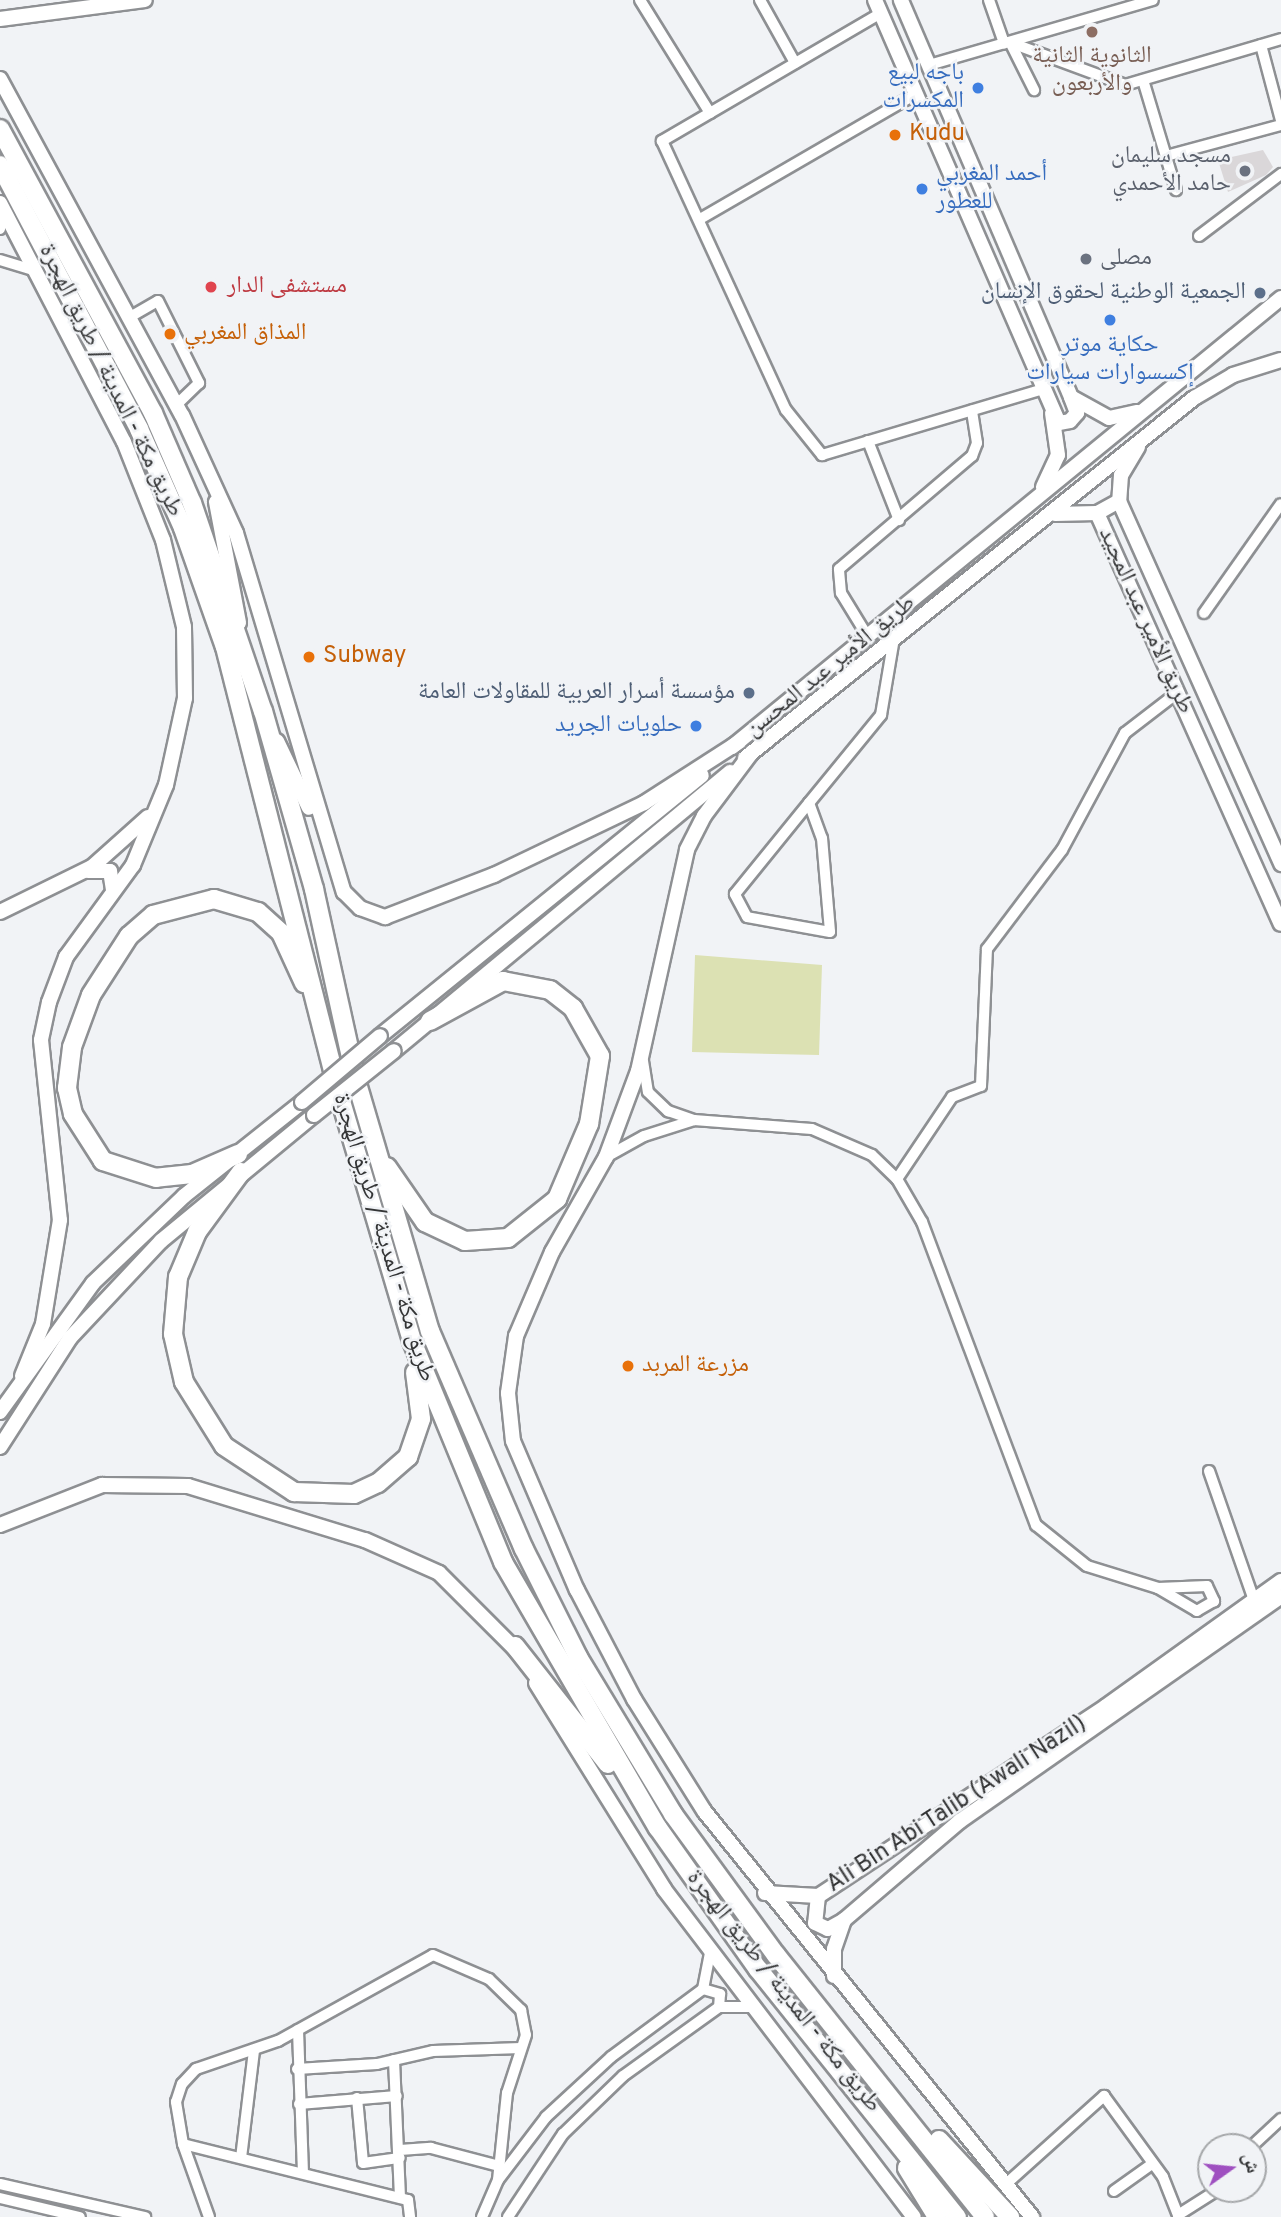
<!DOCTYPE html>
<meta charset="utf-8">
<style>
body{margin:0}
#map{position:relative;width:1281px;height:2217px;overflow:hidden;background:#f1f3f6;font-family:Overpass,"Noto Naskh Arabic",sans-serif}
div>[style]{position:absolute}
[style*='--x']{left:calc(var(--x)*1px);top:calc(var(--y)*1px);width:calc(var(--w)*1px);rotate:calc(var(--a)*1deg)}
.green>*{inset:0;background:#dce1b3}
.building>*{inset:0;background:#dad7d9}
.roads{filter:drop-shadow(2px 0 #8e9093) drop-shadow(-2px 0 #8e9093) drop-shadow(0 2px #8e9093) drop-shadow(0 -2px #8e9093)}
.street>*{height:10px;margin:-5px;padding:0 5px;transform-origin:5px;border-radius:5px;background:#fff}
.secondary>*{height:14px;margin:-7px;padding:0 7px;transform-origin:7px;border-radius:7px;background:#fff}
.highway>*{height:18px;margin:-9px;padding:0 9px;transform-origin:9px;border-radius:9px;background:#fff}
.bridges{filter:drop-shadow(2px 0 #8e9093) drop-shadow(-2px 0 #8e9093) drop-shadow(0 2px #8e9093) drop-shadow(0 -2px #8e9093)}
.secondary-bridge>*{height:14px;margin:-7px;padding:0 7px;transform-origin:7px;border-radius:7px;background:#fff}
.dots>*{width:19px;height:19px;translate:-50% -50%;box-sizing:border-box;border:4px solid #f1f3f6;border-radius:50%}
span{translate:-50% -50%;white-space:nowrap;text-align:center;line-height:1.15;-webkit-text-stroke:5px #f1f3f6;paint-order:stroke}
.education-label{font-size:24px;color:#785e54}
.shop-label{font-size:24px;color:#366cbe}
.right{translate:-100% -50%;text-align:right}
.left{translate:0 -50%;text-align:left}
.food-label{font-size:24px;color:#c56008}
.worship-label{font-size:24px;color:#5b616d}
.health-label{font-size:24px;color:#be3a42}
.service-label{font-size:24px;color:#4e5e75}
.street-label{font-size:24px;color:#343536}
.north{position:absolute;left:1197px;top:2133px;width:70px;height:70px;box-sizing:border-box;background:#f1f3f6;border:2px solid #a5a7a9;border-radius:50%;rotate:75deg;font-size:19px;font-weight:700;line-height:28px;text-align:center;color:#343536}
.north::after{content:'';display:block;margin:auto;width:24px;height:32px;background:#9f50c0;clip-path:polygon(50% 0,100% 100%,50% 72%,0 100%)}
</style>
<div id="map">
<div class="green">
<div style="clip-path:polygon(695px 955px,822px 965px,819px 1055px,692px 1052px)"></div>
</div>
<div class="building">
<div style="clip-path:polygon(1263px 150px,1273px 167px,1266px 175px,1228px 192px,1218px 160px)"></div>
</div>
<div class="roads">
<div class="street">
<div style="--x:640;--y:0;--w:133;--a:58.2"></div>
<div style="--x:760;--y:0;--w:72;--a:60.9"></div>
<div style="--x:989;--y:0;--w:46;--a:70.8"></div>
<div style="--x:881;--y:13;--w:254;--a:149.7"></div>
<div style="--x:662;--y:141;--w:296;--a:65.3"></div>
<div style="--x:786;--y:410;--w:58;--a:51.3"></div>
<div style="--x:822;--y:455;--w:231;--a:-16.6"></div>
<div style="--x:1009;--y:42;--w:124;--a:20.3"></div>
<div style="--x:1125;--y:85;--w:163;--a:-16.4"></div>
<div style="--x:1010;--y:42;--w:54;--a:63.4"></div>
<div style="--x:1261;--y:45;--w:78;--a:75.1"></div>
<div style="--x:929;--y:65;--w:233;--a:-16.2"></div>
<div style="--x:1143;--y:80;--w:115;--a:73.3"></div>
<div style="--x:1166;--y:156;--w:119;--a:-15.1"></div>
<div style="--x:700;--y:219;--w:250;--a:-30.1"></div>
<div style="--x:0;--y:229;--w:20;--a:-81"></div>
<div style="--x:1199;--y:236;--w:103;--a:-37.1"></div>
<div style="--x:0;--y:260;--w:37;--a:17"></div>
<div style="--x:130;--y:317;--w:32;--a:-30"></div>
<div style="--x:158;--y:301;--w:92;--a:63.4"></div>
<div style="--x:199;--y:383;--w:30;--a:136"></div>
<div style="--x:868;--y:441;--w:85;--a:68.6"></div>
<div style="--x:1204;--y:613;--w:133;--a:-54.8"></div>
<div style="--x:868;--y:637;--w:52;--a:-121.5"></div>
<div style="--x:841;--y:593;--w:24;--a:-95"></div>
<div style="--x:839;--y:569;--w:175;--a:-40.4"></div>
<div style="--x:972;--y:456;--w:14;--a:-69"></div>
<div style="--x:977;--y:443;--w:33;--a:-99"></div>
<div style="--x:809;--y:803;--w:37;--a:70"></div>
<div style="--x:822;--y:838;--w:94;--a:85.1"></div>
<div style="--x:830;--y:932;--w:84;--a:-169.8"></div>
<div style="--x:747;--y:917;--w:26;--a:-118"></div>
<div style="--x:735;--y:894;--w:117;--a:-50.9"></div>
<div style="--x:809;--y:803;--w:114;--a:-50.7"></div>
<div style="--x:881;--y:715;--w:78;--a:-80.4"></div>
<div style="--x:643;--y:1061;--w:31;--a:81"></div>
<div style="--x:648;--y:1092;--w:28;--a:44"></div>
<div style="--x:668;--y:1111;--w:28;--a:19"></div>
<div style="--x:694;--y:1120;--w:118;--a:4.4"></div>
<div style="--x:812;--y:1129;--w:65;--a:23.4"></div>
<div style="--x:872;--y:1155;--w:35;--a:44"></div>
<div style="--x:897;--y:1179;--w:50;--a:59.8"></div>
<div style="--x:922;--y:1222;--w:324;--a:69.4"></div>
<div style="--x:1036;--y:1525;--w:65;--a:38.8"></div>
<div style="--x:1087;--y:1566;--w:74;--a:17.2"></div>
<div style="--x:1158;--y:1588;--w:49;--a:-2.3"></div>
<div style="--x:1207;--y:1586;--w:17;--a:65"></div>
<div style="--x:1214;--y:1601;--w:20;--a:150"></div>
<div style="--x:1197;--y:1611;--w:45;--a:-149.5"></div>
<div style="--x:606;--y:1157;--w:43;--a:-28.9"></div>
<div style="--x:644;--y:1136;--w:52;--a:-17.7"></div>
<div style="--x:897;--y:1179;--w:99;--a:-56.1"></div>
<div style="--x:952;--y:1097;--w:31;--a:-21"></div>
<div style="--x:981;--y:1086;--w:137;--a:-87.5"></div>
<div style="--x:987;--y:949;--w:124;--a:-52.9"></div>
<div style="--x:1062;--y:850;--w:133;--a:-61.7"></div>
<div style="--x:1125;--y:733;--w:66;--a:-37.6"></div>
<div style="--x:1209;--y:1471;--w:137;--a:70.8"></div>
<div style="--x:703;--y:1989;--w:18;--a:16"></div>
<div style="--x:720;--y:1994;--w:13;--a:94"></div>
<div style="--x:298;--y:2030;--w:143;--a:88"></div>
<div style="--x:394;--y:2060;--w:138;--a:87.5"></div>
<div style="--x:297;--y:2069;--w:80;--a:-3.6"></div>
<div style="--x:377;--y:2064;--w:57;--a:-13.1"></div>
<div style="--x:433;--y:2051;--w:88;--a:-2"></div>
<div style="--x:357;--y:2098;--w:65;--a:84.7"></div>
<div style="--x:363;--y:2163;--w:37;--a:-8"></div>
<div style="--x:299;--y:2104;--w:98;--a:-4.7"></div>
<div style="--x:183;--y:2144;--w:232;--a:14"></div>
<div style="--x:408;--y:2200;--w:17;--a:83"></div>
<div style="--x:1251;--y:2147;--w:41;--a:-43"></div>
<div style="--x:400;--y:2150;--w:31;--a:-4"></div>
<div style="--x:431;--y:2148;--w:70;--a:14.8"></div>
<div style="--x:241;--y:2158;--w:109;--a:-83.1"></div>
<div style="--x:0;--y:2184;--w:149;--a:12.8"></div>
<div style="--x:1006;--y:2184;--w:132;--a:-41.9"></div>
<div style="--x:1104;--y:2096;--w:100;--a:53.9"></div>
<div style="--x:1163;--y:2177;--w:41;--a:68.5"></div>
<div style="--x:1178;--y:2215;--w:49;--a:-32.4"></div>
<div style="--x:1114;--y:2191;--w:47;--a:-35.4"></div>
<div style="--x:0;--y:2198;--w:82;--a:13.4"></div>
<div style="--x:209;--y:2217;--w:77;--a:-109.6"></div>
<div style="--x:183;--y:2144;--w:43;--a:-99.5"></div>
<div style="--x:176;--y:2102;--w:19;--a:-72"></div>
<div style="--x:182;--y:2084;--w:21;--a:-47"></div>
<div style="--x:196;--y:2069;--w:87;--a:-18.9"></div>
<div style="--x:278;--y:2041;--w:177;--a:-29"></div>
<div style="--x:433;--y:1955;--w:61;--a:23.2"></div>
<div style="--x:489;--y:1979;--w:45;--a:44.1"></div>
<div style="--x:521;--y:2010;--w:25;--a:79"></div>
<div style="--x:526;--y:2035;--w:61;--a:108.1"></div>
<div style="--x:507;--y:2093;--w:87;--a:95.9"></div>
<div style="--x:482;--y:2217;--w:40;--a:-66.6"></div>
<div style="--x:498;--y:2180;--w:79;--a:-52.7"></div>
<div style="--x:546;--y:2117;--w:88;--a:-42.7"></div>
<div style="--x:611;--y:2057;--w:114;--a:-36.5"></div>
<div style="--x:703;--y:1989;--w:38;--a:-79"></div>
<div style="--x:508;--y:2217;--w:100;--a:-56.5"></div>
<div style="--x:563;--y:2134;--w:83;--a:-44"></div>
<div style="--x:623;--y:2076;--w:118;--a:-35.7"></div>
<div style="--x:719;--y:2007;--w:33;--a:0"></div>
</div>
<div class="secondary">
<div style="--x:875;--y:0;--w:461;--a:66.5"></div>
<div style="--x:1059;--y:423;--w:11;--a:-10"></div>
<div style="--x:1070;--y:421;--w:11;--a:-49"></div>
<div style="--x:1077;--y:413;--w:17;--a:-111"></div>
<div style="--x:1071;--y:397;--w:432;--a:-113.2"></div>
<div style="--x:0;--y:19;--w:146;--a:-7.5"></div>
<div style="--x:0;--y:79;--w:382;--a:61.6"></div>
<div style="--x:182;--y:415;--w:130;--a:65.4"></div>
<div style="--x:236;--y:533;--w:375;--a:73.3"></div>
<div style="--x:344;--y:892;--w:23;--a:45"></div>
<div style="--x:360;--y:908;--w:27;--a:20"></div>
<div style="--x:385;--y:917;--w:117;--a:-21.1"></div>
<div style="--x:494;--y:875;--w:166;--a:-25.6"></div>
<div style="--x:644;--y:803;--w:113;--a:-32.7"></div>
<div style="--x:0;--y:203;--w:269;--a:62.6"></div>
<div style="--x:124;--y:442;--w:105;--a:68.3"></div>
<div style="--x:163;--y:540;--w:89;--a:76.4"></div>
<div style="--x:184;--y:627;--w:71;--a:89.2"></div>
<div style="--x:185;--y:698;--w:89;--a:102.3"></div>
<div style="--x:166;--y:785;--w:87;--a:112.4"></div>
<div style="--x:133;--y:865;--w:114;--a:126.1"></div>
<div style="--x:66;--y:957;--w:48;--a:110.7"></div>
<div style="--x:49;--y:1002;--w:39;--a:102"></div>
<div style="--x:41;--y:1040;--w:181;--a:84"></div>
<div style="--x:60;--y:1220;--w:105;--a:99.3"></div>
<div style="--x:43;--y:1324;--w:56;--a:112"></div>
<div style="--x:1073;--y:398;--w:41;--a:29.1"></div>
<div style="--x:1109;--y:418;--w:29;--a:-12"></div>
<div style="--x:1138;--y:447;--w:33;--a:121"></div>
<div style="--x:1121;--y:475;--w:26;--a:94"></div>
<div style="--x:1119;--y:501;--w:398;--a:65.9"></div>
<div style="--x:1043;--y:487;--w:35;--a:-65"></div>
<div style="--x:1058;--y:455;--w:42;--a:-98.1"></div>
<div style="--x:1119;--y:501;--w:25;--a:151"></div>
<div style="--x:1097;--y:513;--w:450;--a:65.9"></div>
<div style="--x:216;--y:502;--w:123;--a:79.2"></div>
<div style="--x:1055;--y:514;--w:42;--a:-1.4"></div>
<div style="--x:277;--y:741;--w:74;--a:64.5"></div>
<div style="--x:732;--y:747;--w:709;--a:-39.28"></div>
<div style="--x:752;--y:752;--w:80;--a:126.9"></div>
<div style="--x:704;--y:816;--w:38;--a:117"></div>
<div style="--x:687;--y:850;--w:226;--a:102.5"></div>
<div style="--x:638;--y:1071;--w:92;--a:110.4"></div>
<div style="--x:606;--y:1157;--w:109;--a:119.6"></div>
<div style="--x:552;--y:1252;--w:91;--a:113.2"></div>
<div style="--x:516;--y:1336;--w:58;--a:98"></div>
<div style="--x:508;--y:1393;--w:48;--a:84.1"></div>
<div style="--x:513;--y:1441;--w:162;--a:66.8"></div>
<div style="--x:577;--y:1590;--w:123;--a:62.4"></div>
<div style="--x:634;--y:1699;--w:133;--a:57.9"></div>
<div style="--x:705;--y:1812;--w:521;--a:51.08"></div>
<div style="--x:745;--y:758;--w:576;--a:-38.72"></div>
<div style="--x:1194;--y:398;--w:45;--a:-30.5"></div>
<div style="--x:1233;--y:375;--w:50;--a:-17.4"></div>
<div style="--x:88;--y:871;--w:22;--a:0"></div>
<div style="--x:110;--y:871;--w:20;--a:81"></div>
<div style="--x:0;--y:912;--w:102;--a:-26.1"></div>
<div style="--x:92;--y:867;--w:75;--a:-41.8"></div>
<div style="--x:380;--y:1036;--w:414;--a:-39"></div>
<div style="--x:394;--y:1051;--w:437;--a:-39.7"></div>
<div style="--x:0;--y:1412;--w:159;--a:-54.2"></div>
<div style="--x:93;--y:1283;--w:126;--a:-43.7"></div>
<div style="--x:184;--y:1196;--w:151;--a:-38.5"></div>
<div style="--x:0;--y:1447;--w:130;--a:-57.3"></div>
<div style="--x:70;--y:1338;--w:133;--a:-46.8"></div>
<div style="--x:161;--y:1241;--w:198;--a:-39.5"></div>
<div style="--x:0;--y:1525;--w:110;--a:-21.4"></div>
<div style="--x:102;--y:1485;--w:86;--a:0.7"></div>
<div style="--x:188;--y:1486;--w:185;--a:17"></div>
<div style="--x:365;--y:1540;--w:81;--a:24"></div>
<div style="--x:439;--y:1573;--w:113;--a:45"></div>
<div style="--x:1281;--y:1581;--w:216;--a:144.4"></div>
<div style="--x:1105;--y:1707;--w:344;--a:146.6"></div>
<div style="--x:818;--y:1896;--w:27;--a:96"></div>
<div style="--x:815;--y:1923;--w:14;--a:25"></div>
<div style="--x:828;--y:1929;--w:18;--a:-29"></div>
<div style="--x:844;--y:1920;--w:153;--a:-40.5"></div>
<div style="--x:960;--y:1821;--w:392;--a:-35"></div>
<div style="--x:536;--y:1683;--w:243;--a:58.1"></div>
<div style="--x:664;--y:1889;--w:412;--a:52.7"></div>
<div style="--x:765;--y:1893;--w:53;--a:3.2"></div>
<div style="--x:834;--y:1976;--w:27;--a:-90"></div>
<div style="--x:834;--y:1949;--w:31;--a:-71"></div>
</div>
<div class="highway">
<div style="--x:0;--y:129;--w:323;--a:61.7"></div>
<div style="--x:153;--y:413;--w:98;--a:66.6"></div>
<div style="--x:192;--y:503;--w:220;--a:71.2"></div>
<div style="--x:263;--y:711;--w:185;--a:74"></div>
<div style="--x:314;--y:889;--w:196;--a:77.6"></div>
<div style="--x:356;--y:1080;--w:262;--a:73.6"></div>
<div style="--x:430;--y:1331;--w:237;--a:66.7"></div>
<div style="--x:524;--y:1549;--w:121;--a:63.4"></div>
<div style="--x:578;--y:1657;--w:184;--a:58.8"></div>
<div style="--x:673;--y:1814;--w:175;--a:53.9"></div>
<div style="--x:776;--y:1955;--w:335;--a:51.4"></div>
<div style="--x:0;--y:165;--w:298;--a:62.2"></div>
<div style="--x:139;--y:429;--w:108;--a:66"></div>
<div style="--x:183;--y:528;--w:126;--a:70.6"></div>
<div style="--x:225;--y:647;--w:458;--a:75.7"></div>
<div style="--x:338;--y:1091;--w:261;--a:73.5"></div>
<div style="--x:412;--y:1341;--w:239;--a:67.6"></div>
<div style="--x:503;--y:1562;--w:308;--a:59.8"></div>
<div style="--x:658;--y:1828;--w:173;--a:54.7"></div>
<div style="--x:758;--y:1969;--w:318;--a:51.3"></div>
<div style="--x:238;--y:1154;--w:50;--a:156.5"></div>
<div style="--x:192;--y:1174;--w:36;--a:174"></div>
<div style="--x:156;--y:1178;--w:56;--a:-162.2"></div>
<div style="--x:103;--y:1161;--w:56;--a:-122.6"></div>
<div style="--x:73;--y:1114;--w:27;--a:-103"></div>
<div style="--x:67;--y:1088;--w:41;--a:-83"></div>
<div style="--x:72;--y:1047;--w:55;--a:-69.9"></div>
<div style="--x:91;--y:995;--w:70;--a:-57.2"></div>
<div style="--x:129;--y:936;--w:32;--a:-41"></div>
<div style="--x:153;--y:915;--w:63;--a:-14.7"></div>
<div style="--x:214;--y:899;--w:46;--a:16.5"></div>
<div style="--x:258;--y:912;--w:31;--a:42"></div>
<div style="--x:281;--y:933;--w:55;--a:65.3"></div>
<div style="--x:387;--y:1167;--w:67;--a:55.4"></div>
<div style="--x:425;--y:1222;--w:44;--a:25.4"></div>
<div style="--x:465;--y:1241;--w:43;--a:-4"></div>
<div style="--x:508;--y:1238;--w:63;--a:-38.5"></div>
<div style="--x:557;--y:1199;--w:82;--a:-66.9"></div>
<div style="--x:589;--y:1124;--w:69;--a:-80.8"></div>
<div style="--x:600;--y:1056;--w:55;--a:-119.4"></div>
<div style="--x:573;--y:1008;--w:29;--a:-142"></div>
<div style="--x:550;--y:990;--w:48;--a:-169.2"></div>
<div style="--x:503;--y:981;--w:83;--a:151.3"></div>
<div style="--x:241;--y:1172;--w:74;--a:126.3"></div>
<div style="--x:197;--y:1232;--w:49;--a:112.9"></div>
<div style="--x:178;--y:1277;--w:57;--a:95"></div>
<div style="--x:173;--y:1334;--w:49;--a:77.1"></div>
<div style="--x:184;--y:1382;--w:75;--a:58"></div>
<div style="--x:224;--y:1446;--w:84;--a:33.3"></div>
<div style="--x:294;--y:1492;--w:60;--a:1.9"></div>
<div style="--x:354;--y:1494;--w:26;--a:-25"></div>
<div style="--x:378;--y:1483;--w:40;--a:-41"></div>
<div style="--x:408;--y:1457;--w:40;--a:-71.1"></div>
<div style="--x:421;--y:1419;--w:47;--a:-97.3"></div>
<div style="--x:515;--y:1646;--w:150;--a:51.8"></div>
<div style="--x:939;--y:2140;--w:105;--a:47.3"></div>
<div style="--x:907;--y:2168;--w:57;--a:58.5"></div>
</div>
</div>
<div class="bridges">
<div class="secondary-bridge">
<div style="--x:302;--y:1102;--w:102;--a:-40.2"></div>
<div style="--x:314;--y:1115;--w:102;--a:-38.7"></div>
</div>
</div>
<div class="dots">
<div style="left:1092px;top:32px;background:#8d6e63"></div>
<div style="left:978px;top:88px;background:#3f7fe0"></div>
<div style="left:895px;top:135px;background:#e8710a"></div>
<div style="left:1245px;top:171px;background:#6b7280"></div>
<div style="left:922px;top:189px;background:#3f7fe0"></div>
<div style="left:1086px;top:259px;background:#6b7280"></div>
<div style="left:211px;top:287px;background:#e0444e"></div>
<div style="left:1260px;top:293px;background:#5c6f8a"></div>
<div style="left:1110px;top:320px;background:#3f7fe0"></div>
<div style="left:170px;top:334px;background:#e8710a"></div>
<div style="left:309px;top:657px;background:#e8710a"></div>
<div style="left:749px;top:693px;background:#5c6f8a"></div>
<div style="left:696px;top:726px;background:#3f7fe0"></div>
<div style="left:628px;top:1366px;background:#e8710a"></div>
</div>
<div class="education-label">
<span style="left:1092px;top:71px">الثانوية الثانية<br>والأربعون</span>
</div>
<div class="shop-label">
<span class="right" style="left:964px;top:88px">باجه لبيع<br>المكسرات</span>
<span class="left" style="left:936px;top:189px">أحمد المغربي<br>للعطور</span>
<span style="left:1110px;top:360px">حكاية موتر<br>إكسسوارات سيارات</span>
<span class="right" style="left:682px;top:726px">حلويات الجريد</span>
</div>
<div class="food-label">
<span class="left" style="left:909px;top:135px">Kudu</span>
<span class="left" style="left:184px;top:334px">المذاق المغربي</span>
<span class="left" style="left:323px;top:657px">Subway</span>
<span class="left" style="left:642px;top:1366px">مزرعة المربد</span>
</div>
<div class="worship-label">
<span class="right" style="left:1231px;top:171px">مسجد سليمان<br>حامد الأحمدي</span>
<span class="left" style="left:1100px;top:259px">مصلى</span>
</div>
<div class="health-label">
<span class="left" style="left:227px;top:287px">مستشفى الدار</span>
</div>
<div class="service-label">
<span class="right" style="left:1246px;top:293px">الجمعية الوطنية لحقوق الإنسان</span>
<span class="right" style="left:735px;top:693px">مؤسسة أسرار العربية للمقاولات العامة</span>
</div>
<div class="street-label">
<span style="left:110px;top:381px;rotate:64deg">طريق مكة - المدينة / طريق الهجرة</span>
<span style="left:1145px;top:621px;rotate:66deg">طريق الأمير عبد المجيد</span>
<span style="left:831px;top:667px;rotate:-39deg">طريق الأمير عبد المحسن</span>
<span style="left:383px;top:1238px;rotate:73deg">طريق مكة - المدينة / طريق الهجرة</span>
<span style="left:957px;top:1805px;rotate:-33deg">Ali Bin Abi Talib (Awali Nazil)</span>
<span style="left:783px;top:1992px;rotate:52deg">طريق مكة - المدينة / طريق الهجرة</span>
</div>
<div class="north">ش</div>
</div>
